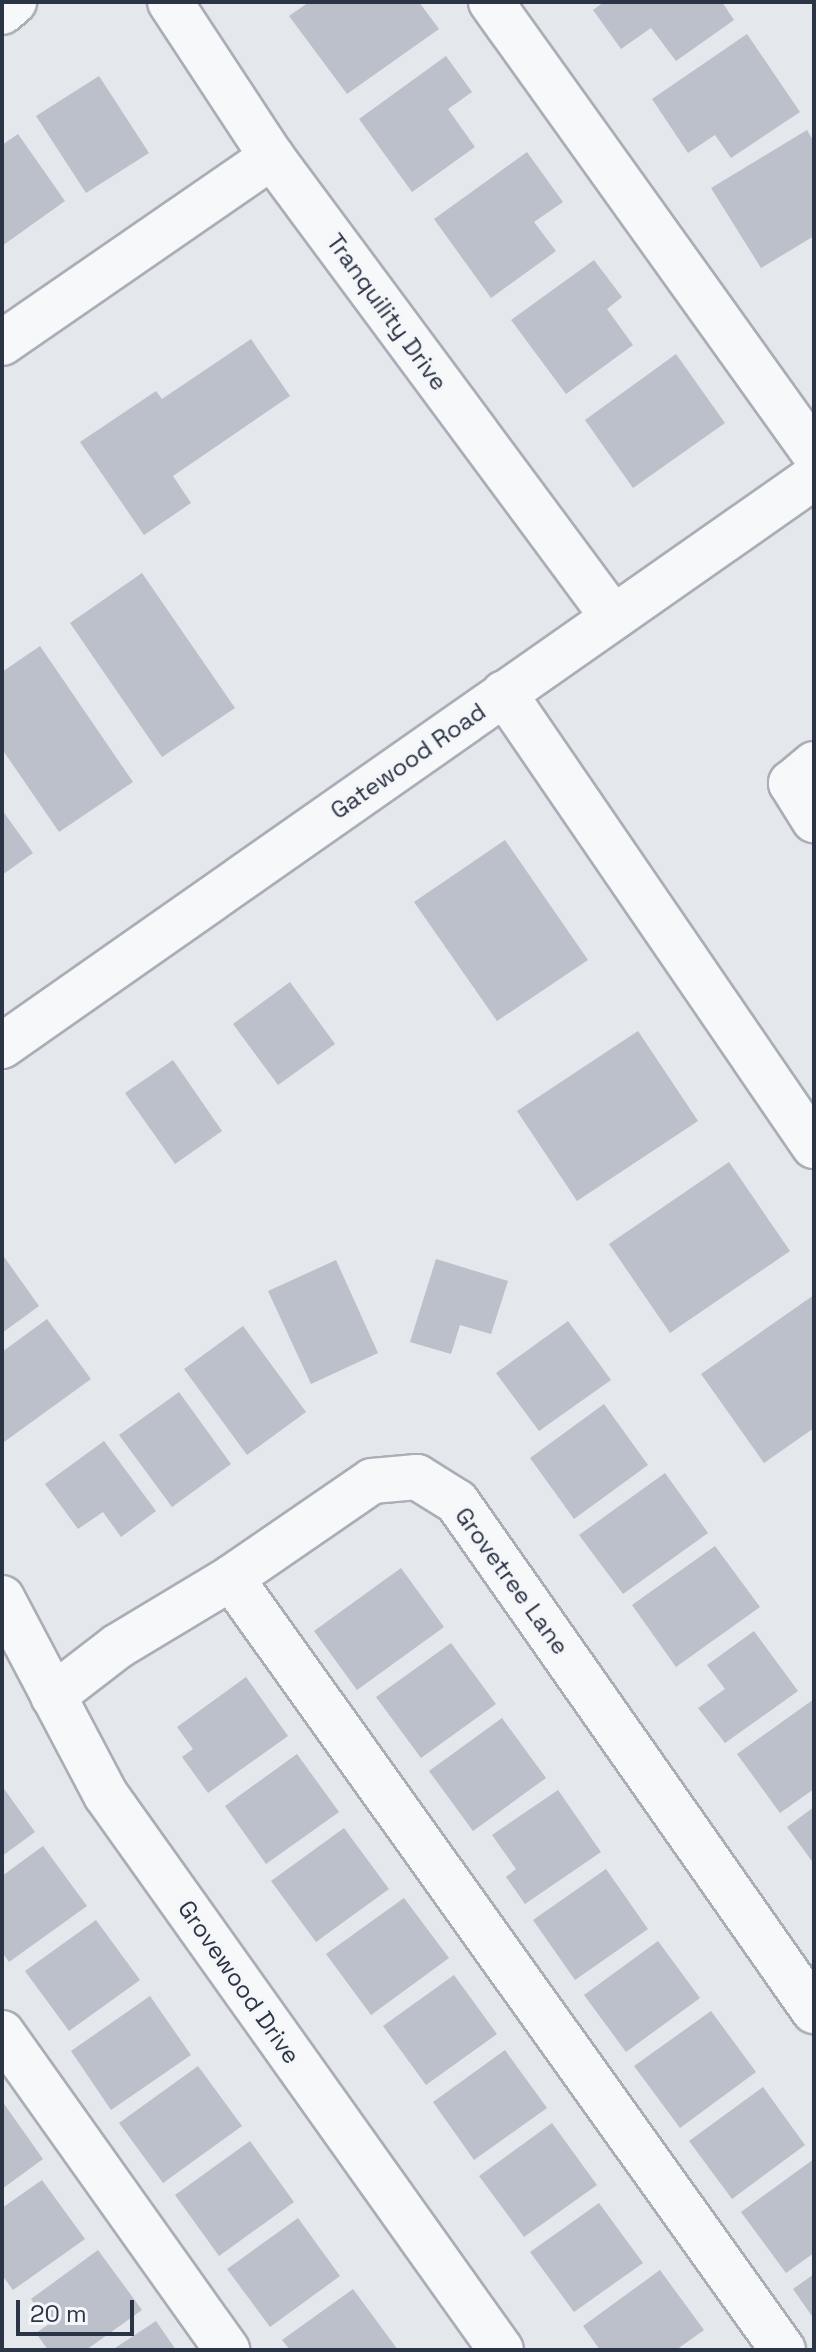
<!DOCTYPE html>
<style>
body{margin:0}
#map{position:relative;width:816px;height:2352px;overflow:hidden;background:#e4e7ec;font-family:"Space Grotesk",sans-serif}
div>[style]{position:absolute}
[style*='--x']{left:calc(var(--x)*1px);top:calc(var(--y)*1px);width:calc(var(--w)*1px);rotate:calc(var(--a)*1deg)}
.building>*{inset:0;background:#bbc0ca}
.roads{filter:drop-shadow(2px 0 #a9aeb7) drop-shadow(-2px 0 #a9aeb7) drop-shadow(0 2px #a9aeb7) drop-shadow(0 -2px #a9aeb7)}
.minor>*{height:44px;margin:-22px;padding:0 22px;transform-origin:22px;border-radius:22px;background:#f7f8fa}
span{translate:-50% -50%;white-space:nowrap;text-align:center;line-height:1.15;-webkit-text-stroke:6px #f4f6f9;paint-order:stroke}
.street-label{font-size:24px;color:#2b3445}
.frame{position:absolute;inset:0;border:4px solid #2b3445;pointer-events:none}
.scale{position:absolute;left:16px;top:2300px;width:118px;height:36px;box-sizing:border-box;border:4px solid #2b3445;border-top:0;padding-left:10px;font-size:24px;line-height:28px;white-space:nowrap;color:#2b3445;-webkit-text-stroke:6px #f4f6f9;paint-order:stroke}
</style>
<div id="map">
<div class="building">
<div style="clip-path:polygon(309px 2px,419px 2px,439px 29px,347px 94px,289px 16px)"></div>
<div style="clip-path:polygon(604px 2px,722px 2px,734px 20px,676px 61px,651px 28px,621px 49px,593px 10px)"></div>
<div style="clip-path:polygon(747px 34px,800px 112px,731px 158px,715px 135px,688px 153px,652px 99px)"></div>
<div style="clip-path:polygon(446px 56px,472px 92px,448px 109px,475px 147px,412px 192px,359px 119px)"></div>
<div style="clip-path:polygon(99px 76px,149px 153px,86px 193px,36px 116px)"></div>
<div style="clip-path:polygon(807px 130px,814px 142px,814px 236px,761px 268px,711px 188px)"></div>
<div style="clip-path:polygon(18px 134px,65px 201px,2px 246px,2px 145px)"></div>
<div style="clip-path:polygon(527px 152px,563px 202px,534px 222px,556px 251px,491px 298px,434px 219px)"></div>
<div style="clip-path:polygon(594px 260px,622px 297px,607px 309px,633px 345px,566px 394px,511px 320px)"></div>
<div style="clip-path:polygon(251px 339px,290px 396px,173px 476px,191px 503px,144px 535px,80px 442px,156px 391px,162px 399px)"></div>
<div style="clip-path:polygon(676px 354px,725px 423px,633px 488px,585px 420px)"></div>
<div style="clip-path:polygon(142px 573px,235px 708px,162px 757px,70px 623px)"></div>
<div style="clip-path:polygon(40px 646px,133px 782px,59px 832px,2px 749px,2px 672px)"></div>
<div style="clip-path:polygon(2px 810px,33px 853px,2px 875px)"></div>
<div style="clip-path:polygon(505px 840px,588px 960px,497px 1021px,414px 902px)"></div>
<div style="clip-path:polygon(290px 982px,335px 1044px,278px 1085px,233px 1024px)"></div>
<div style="clip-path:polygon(638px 1031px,698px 1121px,577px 1201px,517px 1111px)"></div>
<div style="clip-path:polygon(173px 1060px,222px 1131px,175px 1164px,125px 1093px)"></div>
<div style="clip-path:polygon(729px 1162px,790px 1251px,670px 1333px,609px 1244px)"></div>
<div style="clip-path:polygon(2px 1254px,39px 1306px,2px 1333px)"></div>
<div style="clip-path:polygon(436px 1259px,508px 1281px,491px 1334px,460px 1325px,451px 1354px,410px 1342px)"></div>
<div style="clip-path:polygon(336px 1260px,378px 1353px,311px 1384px,268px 1291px)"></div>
<div style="clip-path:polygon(814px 1295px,814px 1428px,764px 1463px,701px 1374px)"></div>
<div style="clip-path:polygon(47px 1319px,91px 1379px,4px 1442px,2px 1352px)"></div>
<div style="clip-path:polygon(568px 1321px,611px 1380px,539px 1431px,496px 1373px)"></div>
<div style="clip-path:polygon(243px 1326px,306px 1412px,247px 1455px,184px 1369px)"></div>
<div style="clip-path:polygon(179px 1392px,231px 1464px,172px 1507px,119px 1435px)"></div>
<div style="clip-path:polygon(604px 1404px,648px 1465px,574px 1519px,530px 1458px)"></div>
<div style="clip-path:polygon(104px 1441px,156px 1511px,121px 1537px,103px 1512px,78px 1529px,45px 1484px)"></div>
<div style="clip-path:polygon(665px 1473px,708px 1533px,623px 1594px,579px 1535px)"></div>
<div style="clip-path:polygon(715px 1546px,760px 1607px,676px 1667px,632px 1605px)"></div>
<div style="clip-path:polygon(401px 1568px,444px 1627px,357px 1690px,314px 1631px)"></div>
<div style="clip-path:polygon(754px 1631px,798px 1691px,725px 1743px,698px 1708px,725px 1689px,707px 1665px)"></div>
<div style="clip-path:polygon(451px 1643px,496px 1704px,421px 1758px,376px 1697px)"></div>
<div style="clip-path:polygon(246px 1677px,288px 1736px,208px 1793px,182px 1757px,193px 1749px,177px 1727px)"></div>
<div style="clip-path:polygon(814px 1699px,814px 1789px,780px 1813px,737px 1754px)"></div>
<div style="clip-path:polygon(502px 1718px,546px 1778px,473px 1831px,429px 1771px)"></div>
<div style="clip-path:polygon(297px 1754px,339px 1812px,266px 1864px,225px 1806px)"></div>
<div style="clip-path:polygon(2px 1786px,35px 1832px,2px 1856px)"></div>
<div style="clip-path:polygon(558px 1790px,601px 1852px,525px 1904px,506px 1877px,516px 1869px,492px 1835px)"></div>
<div style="clip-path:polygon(814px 1807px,814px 1864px,787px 1827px)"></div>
<div style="clip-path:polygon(344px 1828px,389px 1889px,316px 1942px,271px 1881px)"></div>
<div style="clip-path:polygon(43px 1846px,87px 1906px,9px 1962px,2px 1952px,2px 1876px)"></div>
<div style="clip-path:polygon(606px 1869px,648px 1929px,575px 1980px,533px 1920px)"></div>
<div style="clip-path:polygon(404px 1898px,449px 1958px,371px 2015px,326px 1954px)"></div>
<div style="clip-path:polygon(96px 1920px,140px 1980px,69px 2031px,25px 1971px)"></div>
<div style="clip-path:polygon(658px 1941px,700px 1998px,626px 2052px,584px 1995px)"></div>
<div style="clip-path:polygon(454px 1975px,497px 2034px,426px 2085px,383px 2026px)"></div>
<div style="clip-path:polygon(150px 1996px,191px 2055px,111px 2110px,71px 2051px)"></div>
<div style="clip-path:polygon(711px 2011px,756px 2072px,680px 2128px,634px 2066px)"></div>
<div style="clip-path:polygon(505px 2050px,547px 2108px,474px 2160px,433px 2102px)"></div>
<div style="clip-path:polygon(198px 2066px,242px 2126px,163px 2183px,119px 2123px)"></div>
<div style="clip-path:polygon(763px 2087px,805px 2145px,732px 2199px,689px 2141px)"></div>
<div style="clip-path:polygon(2px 2101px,43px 2159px,2px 2189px)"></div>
<div style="clip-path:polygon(552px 2123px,597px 2185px,524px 2237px,479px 2176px)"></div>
<div style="clip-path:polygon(250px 2141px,294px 2202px,219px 2256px,175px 2195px)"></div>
<div style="clip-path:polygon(814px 2159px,814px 2253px,786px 2273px,741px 2212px)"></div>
<div style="clip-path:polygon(42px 2180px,85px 2239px,13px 2290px,2px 2275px,2px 2208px)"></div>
<div style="clip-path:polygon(599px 2203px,643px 2263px,574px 2312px,530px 2252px)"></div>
<div style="clip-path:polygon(298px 2218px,340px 2276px,270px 2327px,227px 2269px)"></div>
<div style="clip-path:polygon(98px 2250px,142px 2310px,86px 2350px,48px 2350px,36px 2333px,49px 2324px,31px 2299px)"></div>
<div style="clip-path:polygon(660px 2270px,704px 2330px,676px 2350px,600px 2350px,583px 2326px)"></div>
<div style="clip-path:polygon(814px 2274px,814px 2319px,793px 2289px)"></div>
<div style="clip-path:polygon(353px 2289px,398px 2350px,290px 2350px,282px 2340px)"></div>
<div style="clip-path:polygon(156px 2321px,176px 2350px,112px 2350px)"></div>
</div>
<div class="roads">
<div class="minor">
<div style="--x:170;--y:2;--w:186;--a:56.7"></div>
<div style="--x:272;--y:157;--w:573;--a:53.45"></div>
<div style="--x:491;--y:2;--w:555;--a:54.39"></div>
<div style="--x:2;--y:12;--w:16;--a:-40"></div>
<div style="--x:2;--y:343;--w:328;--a:-34.6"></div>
<div style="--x:504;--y:693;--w:549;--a:55.62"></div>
<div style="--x:814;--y:764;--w:30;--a:140"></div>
<div style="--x:791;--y:783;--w:44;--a:58.1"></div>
<div style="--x:2;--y:1046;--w:992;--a:-35.02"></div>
<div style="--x:231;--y:1578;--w:949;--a:54.43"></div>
<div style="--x:2;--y:1598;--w:223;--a:62.2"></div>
<div style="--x:106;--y:1795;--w:681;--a:54.56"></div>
<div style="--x:53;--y:1696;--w:82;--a:-37.6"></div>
<div style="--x:118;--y:1646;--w:132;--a:-31"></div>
<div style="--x:231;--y:1578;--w:171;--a:-34.5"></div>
<div style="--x:372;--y:1481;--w:45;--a:-5.1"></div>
<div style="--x:417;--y:1477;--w:47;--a:32"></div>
<div style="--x:457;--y:1502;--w:622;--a:54.96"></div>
<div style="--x:2;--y:2033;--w:389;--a:54.6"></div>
</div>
</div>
<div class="street-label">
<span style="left:387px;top:312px;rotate:54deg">Tranquility Drive</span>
<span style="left:408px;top:761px;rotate:-35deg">Gatewood Road</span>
<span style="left:512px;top:1581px;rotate:54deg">Grovetree Lane</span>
<span style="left:239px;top:1982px;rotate:55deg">Grovewood Drive</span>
</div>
<div class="frame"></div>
<div class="scale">20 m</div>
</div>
